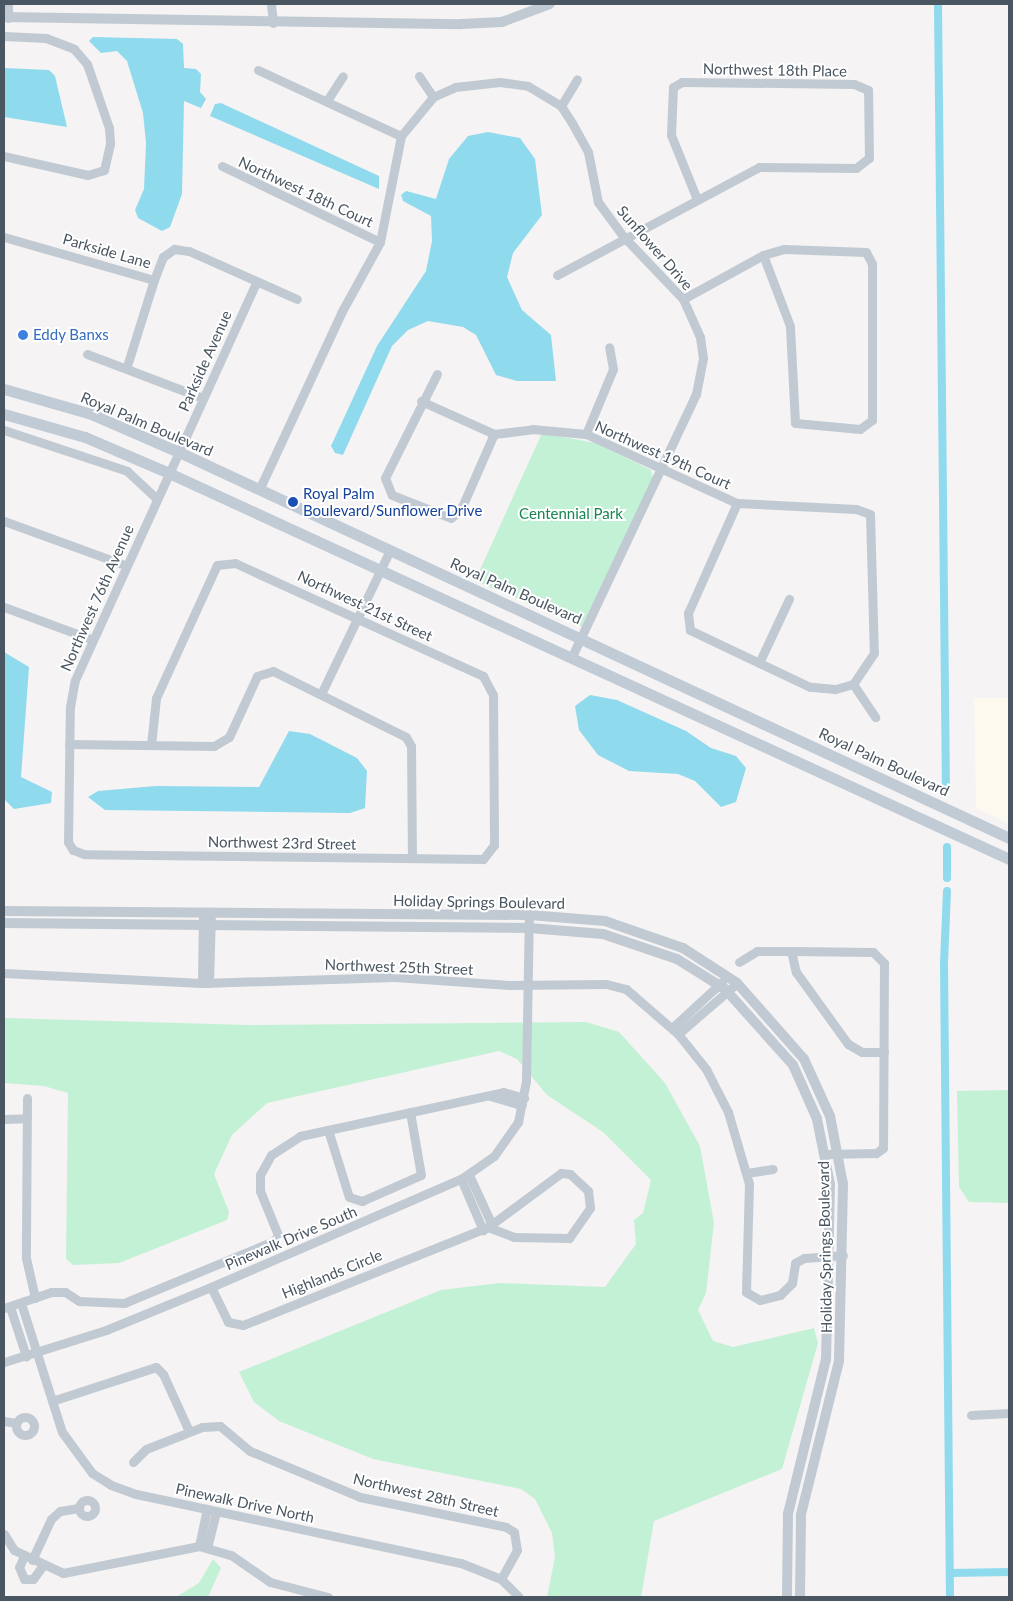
<!DOCTYPE html>
<style>
body{margin:0}
#map{position:relative;width:1013px;height:1601px;overflow:hidden;background:#f5f3f3;font-family:Lato,sans-serif}
div>[style]{position:absolute}
[style*='--x']{left:calc(var(--x)*1px);top:calc(var(--y)*1px);width:calc(var(--w)*1px);rotate:calc(var(--a)*1deg)}
.commercial>*{inset:0;background:#fdf9ef}
.green>*{inset:0;background:#c3f1d5}
.water>*{inset:0;background:#90daee}
.canal>*{height:8px;margin:-4px;padding:0 4px;transform-origin:4px;border-radius:4px;background:#90daee}
.minor>*{height:9px;margin:-4.5px;padding:0 4.5px;transform-origin:4.5px;border-radius:4.5px;background:#c1cad2}
.minor>.ring{margin:-4.5px;padding:0;box-sizing:content-box;background:none;border:9px solid #c1cad2;border-radius:50%}
.tertiary>*{height:10px;margin:-5px;padding:0 5px;transform-origin:5px;border-radius:5px;background:#c1cad2}
.secondary>*{height:11px;margin:-5.5px;padding:0 5.5px;transform-origin:5.5px;border-radius:5.5px;background:#c1cbd6}
.dots>*{width:14px;height:14px;translate:-50% -50%;box-sizing:border-box;border:2px solid #fff;border-radius:50%}
span{translate:-50% -50%;white-space:nowrap;text-align:center;line-height:1.15;-webkit-text-stroke:4px #fff;paint-order:stroke}
.street-label{font-size:15px;color:#4a5661}
.shop-label{font-size:15px;color:#366cbe}
.left{translate:0 -50%;text-align:left}
.transit-label{font-size:15px;color:#164399}
.park-label{font-size:15px;color:#17864f}
.frame{position:absolute;inset:0;border:5px solid #4a5661;pointer-events:none}
</style>
<div id="map">
<div class="commercial">
<div style="clip-path:polygon(974px 698px,1009px 698px,1009px 824px,976px 808px)"></div>
</div>
<div class="green">
<div style="clip-path:polygon(542px 433px,595px 443px,651px 470px,653px 478px,582px 627px,475px 581px)"></div>
<div style="clip-path:polygon(4px 1018px,248px 1025px,586px 1022px,619px 1032px,665px 1083px,700px 1146px,714px 1223px,706px 1293px,698px 1310px,713px 1341px,733px 1347px,814px 1328px,818px 1343px,782px 1469px,654px 1521px,641px 1597px,547px 1597px,555px 1557px,552px 1533px,535px 1499px,521px 1489px,373px 1459px,279px 1421px,254px 1402px,239px 1372px,441px 1290px,500px 1283px,605px 1287px,636px 1244px,634px 1220px,643px 1213px,651px 1180px,603px 1132px,547px 1095px,517px 1059px,499px 1051px,267px 1103px,232px 1135px,214px 1174px,229px 1212px,227px 1220px,119px 1263px,73px 1265px,66px 1259px,68px 1093px,44px 1086px,4px 1083px)"></div>
<div style="clip-path:polygon(1009px 1090px,1009px 1203px,969px 1202px,959px 1187px,957px 1091px)"></div>
<div style="clip-path:polygon(213px 1559px,221px 1568px,208px 1597px,176px 1597px,199px 1583px)"></div>
</div>
<div class="water">
<div style="clip-path:polygon(93px 37px,177px 39px,183px 44px,184px 68px,196px 69px,201px 74px,200px 92px,206px 99px,201px 108px,184px 101px,182px 194px,170px 227px,162px 231px,138px 218px,135px 210px,144px 189px,146px 143px,143px 113px,127px 61px,117px 51px,101px 53px,89px 41px)"></div>
<div style="clip-path:polygon(4px 68px,49px 70px,55px 76px,67px 127px,4px 117px)"></div>
<div style="clip-path:polygon(221px 103px,379px 176px,379px 189px,210px 116px,215px 104px)"></div>
<div style="clip-path:polygon(488px 132px,520px 138px,535px 159px,542px 215px,513px 253px,507px 277px,522px 310px,551px 335px,556px 381px,517px 381px,496px 375px,476px 335px,463px 327px,428px 321px,408px 330px,392px 346px,343px 455px,335px 453px,331px 446px,377px 346px,426px 271px,432px 241px,431px 216px,403px 201px,401px 195px,406px 191px,436px 199px,449px 159px,468px 136px)"></div>
<div style="clip-path:polygon(4px 652px,29px 667px,21px 777px,52px 792px,51px 803px,14px 809px,4px 799px)"></div>
<div style="clip-path:polygon(590px 695px,617px 700px,686px 731px,711px 748px,736px 756px,746px 768px,736px 802px,721px 807px,695px 781px,678px 774px,629px 771px,598px 755px,579px 730px,575px 706px)"></div>
<div style="clip-path:polygon(289px 731px,310px 734px,357px 758px,367px 771px,365px 808px,350px 813px,105px 810px,88px 797px,98px 791px,156px 786px,259px 787px)"></div>
</div>
<div class="canal">
<div style="--x:938;--y:4;--w:785;--a:89.42"></div>
<div style="--x:947;--y:847;--w:31;--a:90"></div>
<div style="--x:947;--y:891;--w:73;--a:92.4"></div>
<div style="--x:944;--y:964;--w:633;--a:89.46"></div>
<div style="--x:950;--y:1573;--w:59;--a:-1"></div>
</div>
<div class="minor">
<div style="--x:8;--y:4;--w:14;--a:90"></div>
<div style="--x:271;--y:4;--w:19;--a:84"></div>
<div style="--x:4;--y:36;--w:42;--a:2.7"></div>
<div style="--x:46;--y:38;--w:30;--a:21"></div>
<div style="--x:74;--y:49;--w:20;--a:49"></div>
<div style="--x:87;--y:64;--w:68;--a:71"></div>
<div style="--x:109;--y:128;--w:16;--a:86"></div>
<div style="--x:110;--y:144;--w:27;--a:103"></div>
<div style="--x:104;--y:170;--w:17;--a:163"></div>
<div style="--x:88;--y:175;--w:86;--a:-167.3"></div>
<div style="--x:258;--y:70;--w:157;--a:24.8"></div>
<div style="--x:419;--y:76;--w:25;--a:56"></div>
<div style="--x:328;--y:99;--w:27;--a:-57"></div>
<div style="--x:561;--y:106;--w:31;--a:-59"></div>
<div style="--x:222;--y:166;--w:175;--a:25.7"></div>
<div style="--x:4;--y:237;--w:156;--a:16"></div>
<div style="--x:154;--y:280;--w:25;--a:-69"></div>
<div style="--x:163;--y:257;--w:14;--a:-36"></div>
<div style="--x:174;--y:249;--w:15;--a:8"></div>
<div style="--x:189;--y:251;--w:118;--a:24"></div>
<div style="--x:557;--y:275;--w:229;--a:-28.1"></div>
<div style="--x:759;--y:167;--w:97;--a:0.6"></div>
<div style="--x:856;--y:168;--w:16;--a:-38"></div>
<div style="--x:869;--y:158;--w:68;--a:-90.8"></div>
<div style="--x:868;--y:90;--w:15;--a:-157"></div>
<div style="--x:854;--y:84;--w:172;--a:-179.3"></div>
<div style="--x:682;--y:82;--w:10;--a:151"></div>
<div style="--x:673;--y:87;--w:48;--a:92.4"></div>
<div style="--x:671;--y:135;--w:67;--a:68"></div>
<div style="--x:683;--y:299;--w:91;--a:-28.8"></div>
<div style="--x:763;--y:255;--w:22;--a:-16"></div>
<div style="--x:784;--y:249;--w:82;--a:2.1"></div>
<div style="--x:866;--y:252;--w:13;--a:63"></div>
<div style="--x:872;--y:264;--w:156;--a:90"></div>
<div style="--x:872;--y:420;--w:15;--a:143"></div>
<div style="--x:860;--y:429;--w:65;--a:-174.7"></div>
<div style="--x:795;--y:423;--w:97;--a:-93"></div>
<div style="--x:790;--y:326;--w:76;--a:-110.8"></div>
<div style="--x:87;--y:354;--w:124;--a:20.8"></div>
<div style="--x:127;--y:366;--w:90;--a:-72.6"></div>
<div style="--x:437;--y:374;--w:116;--a:116.6"></div>
<div style="--x:385;--y:478;--w:18;--a:68"></div>
<div style="--x:392;--y:495;--w:63;--a:21.3"></div>
<div style="--x:451;--y:518;--w:13;--a:-42"></div>
<div style="--x:461;--y:509;--w:82;--a:-66.3"></div>
<div style="--x:421;--y:401;--w:80;--a:24.3"></div>
<div style="--x:494;--y:434;--w:38;--a:-7"></div>
<div style="--x:532;--y:429;--w:54;--a:5.3"></div>
<div style="--x:586;--y:434;--w:166;--a:24.6"></div>
<div style="--x:737;--y:503;--w:119;--a:2.9"></div>
<div style="--x:856;--y:509;--w:15;--a:20"></div>
<div style="--x:870;--y:514;--w:139;--a:88.4"></div>
<div style="--x:874;--y:653;--w:37;--a:124"></div>
<div style="--x:853;--y:684;--w:19;--a:164"></div>
<div style="--x:835;--y:689;--w:25;--a:-175"></div>
<div style="--x:810;--y:687;--w:133;--a:-154.6"></div>
<div style="--x:690;--y:630;--w:17;--a:-97"></div>
<div style="--x:688;--y:613;--w:120;--a:-66"></div>
<div style="--x:4;--y:430;--w:130;--a:18.4"></div>
<div style="--x:127;--y:471;--w:41;--a:43"></div>
<div style="--x:586;--y:434;--w:70;--a:-67.4"></div>
<div style="--x:613;--y:369;--w:22;--a:-100"></div>
<div style="--x:259;--y:490;--w:195;--a:-65.1"></div>
<div style="--x:341;--y:313;--w:81;--a:-61.2"></div>
<div style="--x:380;--y:242;--w:108;--a:-78.8"></div>
<div style="--x:401;--y:136;--w:50;--a:-50.6"></div>
<div style="--x:433;--y:97;--w:24;--a:-24"></div>
<div style="--x:455;--y:87;--w:45;--a:-6.3"></div>
<div style="--x:500;--y:82;--w:28;--a:8"></div>
<div style="--x:528;--y:86;--w:39;--a:31"></div>
<div style="--x:561;--y:106;--w:20;--a:57"></div>
<div style="--x:572;--y:123;--w:33;--a:61"></div>
<div style="--x:588;--y:152;--w:51;--a:78.7"></div>
<div style="--x:598;--y:202;--w:42;--a:53.7"></div>
<div style="--x:623;--y:236;--w:87;--a:46.4"></div>
<div style="--x:683;--y:299;--w:42;--a:65.9"></div>
<div style="--x:700;--y:337;--w:21;--a:82"></div>
<div style="--x:703;--y:358;--w:37;--a:101"></div>
<div style="--x:696;--y:394;--w:292;--a:115.3"></div>
<div style="--x:4;--y:521;--w:129;--a:20"></div>
<div style="--x:4;--y:607;--w:93;--a:20.2"></div>
<div style="--x:759;--y:663;--w:71;--a:-64.9"></div>
<div style="--x:853;--y:684;--w:40;--a:56"></div>
<div style="--x:322;--y:692;--w:157;--a:-64.4"></div>
<div style="--x:69;--y:744;--w:145;--a:0.8"></div>
<div style="--x:214;--y:746;--w:17;--a:-31"></div>
<div style="--x:229;--y:737;--w:67;--a:-65.3"></div>
<div style="--x:257;--y:676;--w:17;--a:-17"></div>
<div style="--x:273;--y:671;--w:148;--a:26.4"></div>
<div style="--x:406;--y:737;--w:10;--a:61"></div>
<div style="--x:411;--y:746;--w:112;--a:89.5"></div>
<div style="--x:151;--y:745;--w:47;--a:-83.9"></div>
<div style="--x:156;--y:698;--w:146;--a:-65.4"></div>
<div style="--x:217;--y:565;--w:18;--a:-6"></div>
<div style="--x:235;--y:563;--w:273;--a:24.5"></div>
<div style="--x:483;--y:676;--w:21;--a:62"></div>
<div style="--x:493;--y:695;--w:150;--a:89.6"></div>
<div style="--x:494;--y:845;--w:18;--a:128"></div>
<div style="--x:483;--y:859;--w:399;--a:-179.3"></div>
<div style="--x:84;--y:854;--w:12;--a:-160"></div>
<div style="--x:73;--y:850;--w:9;--a:-122"></div>
<div style="--x:68;--y:842;--w:135;--a:-89.2"></div>
<div style="--x:70;--y:707;--w:27;--a:-80"></div>
<div style="--x:75;--y:680;--w:437;--a:-65.5"></div>
<div style="--x:791;--y:951;--w:22;--a:77"></div>
<div style="--x:796;--y:972;--w:89;--a:54.2"></div>
<div style="--x:848;--y:1044;--w:16;--a:30"></div>
<div style="--x:862;--y:1052;--w:22;--a:0"></div>
<div style="--x:739;--y:962;--w:21;--a:-31"></div>
<div style="--x:757;--y:951;--w:34;--a:0"></div>
<div style="--x:791;--y:951;--w:82;--a:0.7"></div>
<div style="--x:873;--y:952;--w:16;--a:45"></div>
<div style="--x:884;--y:963;--w:185;--a:90.3"></div>
<div style="--x:883;--y:1148;--w:9;--a:144"></div>
<div style="--x:876;--y:1153;--w:50;--a:178.9"></div>
<div style="--x:4;--y:973;--w:198;--a:2.9"></div>
<div style="--x:202;--y:983;--w:193;--a:-1.8"></div>
<div style="--x:395;--y:977;--w:114;--a:4"></div>
<div style="--x:509;--y:985;--w:97;--a:-0.6"></div>
<div style="--x:606;--y:984;--w:21;--a:14"></div>
<div style="--x:626;--y:989;--w:69;--a:40.9"></div>
<div style="--x:678;--y:1034;--w:45;--a:51.3"></div>
<div style="--x:706;--y:1069;--w:48;--a:62.9"></div>
<div style="--x:728;--y:1112;--w:75;--a:73.7"></div>
<div style="--x:749;--y:1184;--w:108;--a:91.6"></div>
<div style="--x:746;--y:1292;--w:16;--a:30"></div>
<div style="--x:760;--y:1300;--w:21;--a:-14"></div>
<div style="--x:780;--y:1295;--w:17;--a:-45"></div>
<div style="--x:792;--y:1283;--w:20;--a:-81"></div>
<div style="--x:795;--y:1263;--w:10;--a:-29"></div>
<div style="--x:804;--y:1258;--w:39;--a:-4"></div>
<div style="--x:202;--y:983;--w:71;--a:-89.2"></div>
<div style="--x:209;--y:983;--w:71;--a:-88.4"></div>
<div style="--x:673;--y:1027;--w:67;--a:-42.6"></div>
<div style="--x:678;--y:1034;--w:78;--a:-40.8"></div>
<div style="--x:490;--y:1096;--w:33;--a:16"></div>
<div style="--x:27;--y:1098;--w:160;--a:90.4"></div>
<div style="--x:26;--y:1258;--w:41;--a:77.3"></div>
<div style="--x:4;--y:1119;--w:23;--a:-2"></div>
<div style="--x:328;--y:1130;--w:70;--a:72.6"></div>
<div style="--x:349;--y:1197;--w:14;--a:17"></div>
<div style="--x:362;--y:1201;--w:64;--a:-23.8"></div>
<div style="--x:421;--y:1175;--w:64;--a:-99.9"></div>
<div style="--x:747;--y:1173;--w:26;--a:-9"></div>
<div style="--x:469;--y:1175;--w:55;--a:65.3"></div>
<div style="--x:461;--y:1179;--w:56;--a:66.7"></div>
<div style="--x:211;--y:1287;--w:39;--a:64"></div>
<div style="--x:228;--y:1322;--w:15;--a:11"></div>
<div style="--x:243;--y:1325;--w:264;--a:-21.8"></div>
<div style="--x:488;--y:1227;--w:91;--a:-36.5"></div>
<div style="--x:561;--y:1173;--w:9;--a:6"></div>
<div style="--x:570;--y:1174;--w:25;--a:43"></div>
<div style="--x:588;--y:1191;--w:17;--a:83"></div>
<div style="--x:590;--y:1208;--w:37;--a:125"></div>
<div style="--x:569;--y:1238;--w:55;--a:-179"></div>
<div style="--x:514;--y:1237;--w:28;--a:-159"></div>
<div style="--x:21;--y:1303;--w:135;--a:72.4"></div>
<div style="--x:62;--y:1432;--w:51;--a:53.8"></div>
<div style="--x:92;--y:1473;--w:22;--a:32"></div>
<div style="--x:111;--y:1485;--w:27;--a:20"></div>
<div style="--x:136;--y:1494;--w:332;--a:12"></div>
<div style="--x:461;--y:1563;--w:43;--a:21.8"></div>
<div style="--x:501;--y:1579;--w:25;--a:45"></div>
<div style="--x:10;--y:1307;--w:52;--a:71.9"></div>
<div style="--x:4;--y:1308;--w:50;--a:-18.8"></div>
<div style="--x:51;--y:1292;--w:14;--a:0"></div>
<div style="--x:65;--y:1292;--w:17;--a:33"></div>
<div style="--x:79;--y:1301;--w:45;--a:2.5"></div>
<div style="--x:124;--y:1303;--w:162;--a:-22.5"></div>
<div style="--x:274;--y:1241;--w:7;--a:-56"></div>
<div style="--x:278;--y:1235;--w:48;--a:-112.2"></div>
<div style="--x:260;--y:1191;--w:16;--a:-90"></div>
<div style="--x:260;--y:1175;--w:23;--a:-61"></div>
<div style="--x:271;--y:1155;--w:35;--a:-33"></div>
<div style="--x:300;--y:1136;--w:208;--a:-12.2"></div>
<div style="--x:503;--y:1092;--w:22;--a:16"></div>
<div style="--x:4;--y:1362;--w:107;--a:-17.4"></div>
<div style="--x:106;--y:1330;--w:113;--a:-22.3"></div>
<div style="--x:211;--y:1287;--w:272;--a:-23.4"></div>
<div style="--x:461;--y:1179;--w:40;--a:-34.9"></div>
<div style="--x:494;--y:1156;--w:42;--a:-54.8"></div>
<div style="--x:518;--y:1122;--w:42;--a:-79"></div>
<div style="--x:526;--y:1081;--w:166;--a:-89"></div>
<div style="--x:52;--y:1401;--w:109;--a:-18.1"></div>
<div style="--x:156;--y:1367;--w:10;--a:45"></div>
<div style="--x:163;--y:1374;--w:63;--a:65.5"></div>
<div style="--x:971;--y:1415;--w:38;--a:-3"></div>
<div class="ring" style="left:16px;top:1417px;width:9px;height:9px"></div>
<div style="--x:4;--y:1421;--w:12;--a:9"></div>
<div style="--x:133;--y:1462;--w:18;--a:-45"></div>
<div style="--x:146;--y:1449;--w:60;--a:-21.4"></div>
<div style="--x:202;--y:1427;--w:18;--a:-3"></div>
<div style="--x:220;--y:1426;--w:39;--a:40"></div>
<div style="--x:250;--y:1451;--w:119;--a:22.7"></div>
<div style="--x:360;--y:1497;--w:149;--a:11.6"></div>
<div style="--x:506;--y:1527;--w:9;--a:32"></div>
<div style="--x:514;--y:1532;--w:18;--a:81"></div>
<div style="--x:517;--y:1550;--w:33;--a:119"></div>
<div class="ring" style="left:79px;top:1500px;width:7px;height:7px"></div>
<div style="--x:4;--y:1534;--w:19;--a:58"></div>
<div style="--x:14;--y:1550;--w:54;--a:25.1"></div>
<div style="--x:63;--y:1573;--w:139;--a:-11.2"></div>
<div style="--x:199;--y:1546;--w:33;--a:16"></div>
<div style="--x:231;--y:1555;--w:47;--a:34.7"></div>
<div style="--x:270;--y:1582;--w:60;--a:14.5"></div>
<div style="--x:199;--y:1546;--w:38;--a:-78"></div>
<div style="--x:207;--y:1548;--w:38;--a:-76"></div>
<div style="--x:24;--y:1556;--w:12;--a:114"></div>
<div style="--x:19;--y:1567;--w:13;--a:67"></div>
<div style="--x:24;--y:1579;--w:9;--a:0"></div>
<div style="--x:33;--y:1579;--w:17;--a:-54"></div>
<div style="--x:32;--y:1560;--w:45;--a:-65.1"></div>
<div style="--x:51;--y:1519;--w:12;--a:-42"></div>
<div style="--x:60;--y:1511;--w:19;--a:-9"></div>
</div>
<div class="tertiary">
<div style="--x:4;--y:17;--w:457;--a:0.9"></div>
<div style="--x:461;--y:24;--w:41;--a:-2.8"></div>
<div style="--x:502;--y:22;--w:51;--a:-20.6"></div>
<div style="--x:4;--y:911;--w:525;--a:0.44"></div>
<div style="--x:529;--y:915;--w:76;--a:4.5"></div>
<div style="--x:605;--y:921;--w:83;--a:19.1"></div>
<div style="--x:683;--y:948;--w:64;--a:32.9"></div>
<div style="--x:737;--y:983;--w:101;--a:48.6"></div>
<div style="--x:804;--y:1059;--w:63;--a:65.5"></div>
<div style="--x:830;--y:1116;--w:69;--a:79.2"></div>
<div style="--x:843;--y:1184;--w:177;--a:91.3"></div>
<div style="--x:839;--y:1361;--w:159;--a:103.9"></div>
<div style="--x:801;--y:1515;--w:82;--a:90.7"></div>
<div style="--x:4;--y:923;--w:525;--a:0.55"></div>
<div style="--x:529;--y:928;--w:74;--a:4.6"></div>
<div style="--x:603;--y:934;--w:78;--a:18.7"></div>
<div style="--x:677;--y:959;--w:57;--a:32"></div>
<div style="--x:725;--y:989;--w:102;--a:48.2"></div>
<div style="--x:793;--y:1065;--w:59;--a:66"></div>
<div style="--x:817;--y:1119;--w:66;--a:78.7"></div>
<div style="--x:830;--y:1184;--w:175;--a:91.3"></div>
<div style="--x:826;--y:1359;--w:160;--a:103.8"></div>
<div style="--x:788;--y:1514;--w:83;--a:90.7"></div>
</div>
<div class="secondary">
<div style="--x:4;--y:389;--w:91;--a:16"></div>
<div style="--x:91;--y:414;--w:96;--a:23.4"></div>
<div style="--x:179;--y:452;--w:915;--a:24.94"></div>
<div style="--x:4;--y:414;--w:84;--a:15.9"></div>
<div style="--x:85;--y:437;--w:91;--a:23.2"></div>
<div style="--x:169;--y:473;--w:924;--a:24.68"></div>
</div>
<div class="dots">
<div style="left:23px;top:335px;background:#3f7fe0"></div>
<div style="left:293px;top:502px;background:#1a4fb4"></div>
</div>
<div class="street-label">
<span style="left:775px;top:70px;rotate:1deg">Northwest 18th Place</span>
<span style="left:306px;top:192px;rotate:25deg">Northwest 18th Court</span>
<span style="left:655px;top:248px;rotate:49deg">Sunflower Drive</span>
<span style="left:107px;top:251px;rotate:16deg">Parkside Lane</span>
<span style="left:205px;top:361px;rotate:-66deg">Parkside Avenue</span>
<span style="left:147px;top:424px;rotate:23deg">Royal Palm Boulevard</span>
<span style="left:663px;top:455px;rotate:24deg">Northwest 19th Court</span>
<span style="left:516px;top:591px;rotate:24deg">Royal Palm Boulevard</span>
<span style="left:97px;top:598px;rotate:-66deg">Northwest 76th Avenue</span>
<span style="left:365px;top:606px;rotate:25deg">Northwest 21st Street</span>
<span style="left:884px;top:762px;rotate:25deg">Royal Palm Boulevard</span>
<span style="left:282px;top:843px;rotate:1deg">Northwest 23rd Street</span>
<span style="left:479px;top:902px;rotate:1deg">Holiday Springs Boulevard</span>
<span style="left:399px;top:967px;rotate:2deg">Northwest 25th Street</span>
<span style="left:291px;top:1238px;rotate:-23deg">Pinewalk Drive South</span>
<span style="left:825px;top:1247px;rotate:-91deg">Holiday Springs Boulevard</span>
<span style="left:332px;top:1274px;rotate:-22deg">Highlands Circle</span>
<span style="left:426px;top:1495px;rotate:13deg">Northwest 28th Street</span>
<span style="left:245px;top:1503px;rotate:12deg">Pinewalk Drive North</span>
</div>
<div class="shop-label">
<span class="left" style="left:33px;top:335px">Eddy Banxs</span>
</div>
<div class="transit-label">
<span class="left" style="left:303px;top:502px">Royal Palm<br>Boulevard/Sunflower Drive</span>
</div>
<div class="park-label">
<span style="left:571px;top:514px">Centennial Park</span>
</div>
<div class="frame"></div>
</div>
